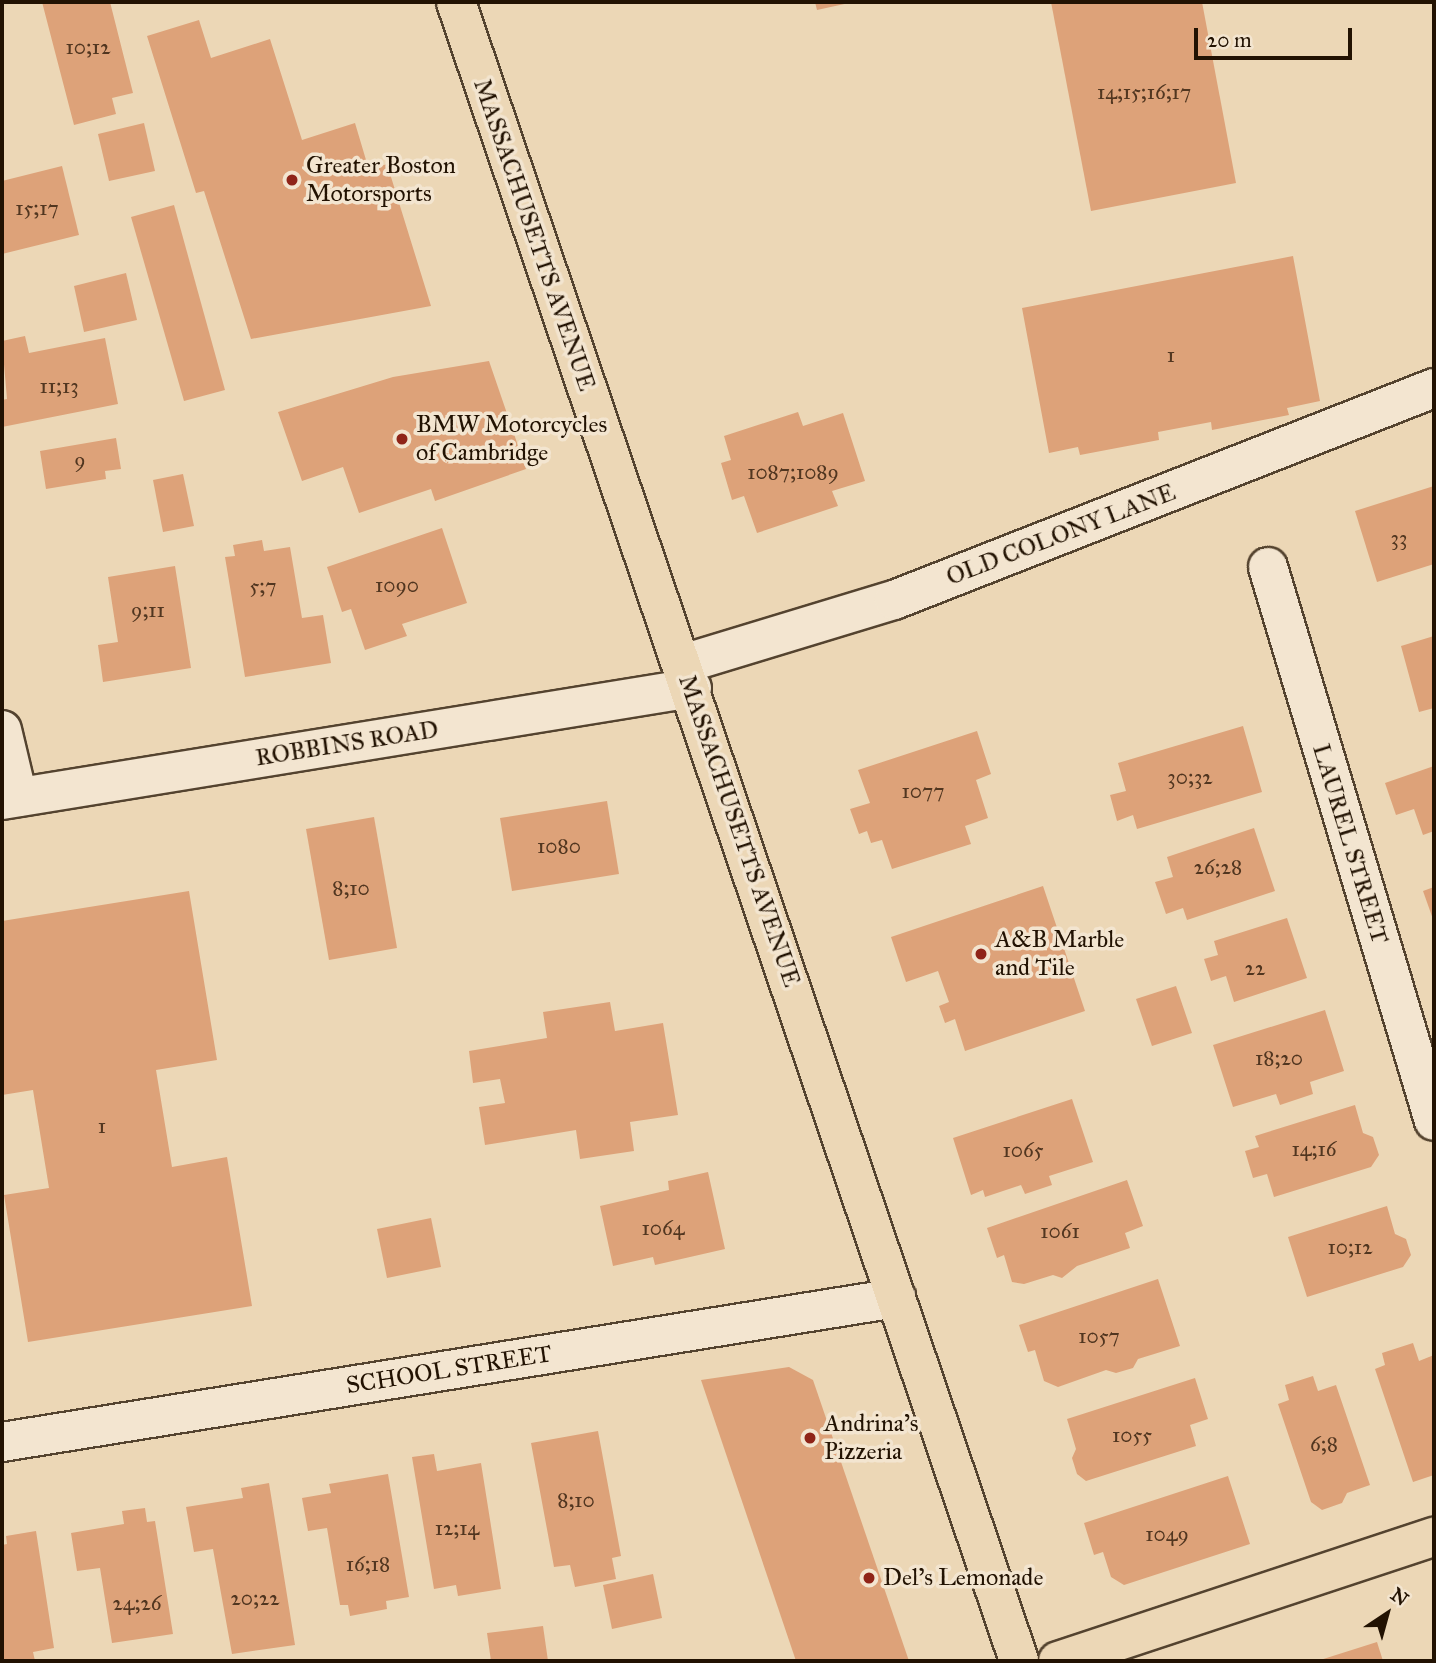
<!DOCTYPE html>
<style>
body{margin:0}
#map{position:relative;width:1436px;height:1663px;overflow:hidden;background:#ecd7b6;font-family:"IM FELL Great Primer",serif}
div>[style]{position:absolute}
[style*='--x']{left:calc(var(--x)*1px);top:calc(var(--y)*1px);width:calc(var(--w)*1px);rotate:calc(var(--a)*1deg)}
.building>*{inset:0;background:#dda279}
.roads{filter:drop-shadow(2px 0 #54432f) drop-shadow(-2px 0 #54432f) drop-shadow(0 2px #54432f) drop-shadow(0 -2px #54432f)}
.minor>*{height:38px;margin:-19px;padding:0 19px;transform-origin:19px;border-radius:19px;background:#f3e5d0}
.major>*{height:38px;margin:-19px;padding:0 19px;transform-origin:19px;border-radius:19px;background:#ecd7b6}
.dots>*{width:19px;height:19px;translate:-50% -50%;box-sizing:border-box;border:4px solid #f3e5d0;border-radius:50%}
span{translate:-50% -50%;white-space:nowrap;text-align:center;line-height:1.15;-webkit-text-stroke:7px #f3e5d0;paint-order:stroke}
.number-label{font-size:21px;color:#513620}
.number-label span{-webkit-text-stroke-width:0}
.poi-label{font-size:24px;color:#221202}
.left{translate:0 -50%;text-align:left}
.street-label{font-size:24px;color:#221202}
.frame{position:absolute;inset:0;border:4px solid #221202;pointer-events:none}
.north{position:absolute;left:1352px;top:1579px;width:70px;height:70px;-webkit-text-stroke:5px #f3e5d0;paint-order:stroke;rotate:36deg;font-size:19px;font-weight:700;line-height:28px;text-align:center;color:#221202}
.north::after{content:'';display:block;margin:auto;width:24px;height:32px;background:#221202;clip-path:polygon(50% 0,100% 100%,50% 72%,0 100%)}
.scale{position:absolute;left:1194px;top:28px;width:158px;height:32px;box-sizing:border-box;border:4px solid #221202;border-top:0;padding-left:9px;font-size:21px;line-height:24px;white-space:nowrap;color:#221202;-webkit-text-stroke:5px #f3e5d0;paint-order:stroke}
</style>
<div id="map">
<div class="building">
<div style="clip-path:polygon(42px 2px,110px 2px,133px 93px,112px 98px,116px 114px,74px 125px)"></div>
<div style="clip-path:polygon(815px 2px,849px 2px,849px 3px,817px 10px)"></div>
<div style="clip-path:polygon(1051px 2px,1202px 2px,1236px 183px,1091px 211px)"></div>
<div style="clip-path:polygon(199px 20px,211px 58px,270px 39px,302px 140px,355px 123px,369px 170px,387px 164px,431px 306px,251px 339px,204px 191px,196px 193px,147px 36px)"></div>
<div style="clip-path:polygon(144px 123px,155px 171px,109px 181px,98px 134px)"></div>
<div style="clip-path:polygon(62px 166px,79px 235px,2px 254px,2px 181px)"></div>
<div style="clip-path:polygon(174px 205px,225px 390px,184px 401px,131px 217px)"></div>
<div style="clip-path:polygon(1293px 256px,1320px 401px,1287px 408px,1289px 415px,1212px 430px,1211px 422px,1158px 432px,1159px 440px,1080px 455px,1078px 447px,1049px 453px,1022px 308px)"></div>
<div style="clip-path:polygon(126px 273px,137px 320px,84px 332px,74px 286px)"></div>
<div style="clip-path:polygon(25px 336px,29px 353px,105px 338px,118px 404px,2px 427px,2px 400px,7px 399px,2px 341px)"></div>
<div style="clip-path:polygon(489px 361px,526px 469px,435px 501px,431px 489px,359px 513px,343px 467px,302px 481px,278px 412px,393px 377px)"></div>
<div style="clip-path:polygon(798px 412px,803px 426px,843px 413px,865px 481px,832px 491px,838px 506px,757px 533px,744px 496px,732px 500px,721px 463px,731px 460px,724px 436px)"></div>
<div style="clip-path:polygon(116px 438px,121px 469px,105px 471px,106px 479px,46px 489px,40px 451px)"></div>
<div style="clip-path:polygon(183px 474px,194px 526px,163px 532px,153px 480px)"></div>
<div style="clip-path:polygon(1434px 486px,1434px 564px,1377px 582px,1355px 511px)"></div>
<div style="clip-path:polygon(442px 528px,467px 603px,402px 624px,407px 636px,365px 650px,351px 609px,342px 612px,327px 567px)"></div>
<div style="clip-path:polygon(262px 540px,264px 551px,290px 547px,302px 618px,323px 615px,331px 663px,245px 677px,225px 557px,235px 556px,233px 545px)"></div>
<div style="clip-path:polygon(175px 566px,191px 668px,103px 682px,98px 645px,118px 642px,108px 577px)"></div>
<div style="clip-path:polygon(1434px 636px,1434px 708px,1419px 712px,1401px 646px)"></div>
<div style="clip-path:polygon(1243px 726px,1262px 792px,1137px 829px,1133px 815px,1117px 821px,1110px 795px,1126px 791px,1118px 763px)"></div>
<div style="clip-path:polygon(977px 731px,991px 774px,976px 780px,988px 818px,965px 826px,971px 844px,892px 869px,882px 840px,871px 843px,867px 831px,859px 834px,850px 809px,870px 803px,858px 770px)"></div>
<div style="clip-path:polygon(1434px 766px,1434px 831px,1423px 835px,1414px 809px,1396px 815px,1385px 783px)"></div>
<div style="clip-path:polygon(607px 801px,619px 874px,512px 891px,500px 818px)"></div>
<div style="clip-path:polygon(374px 817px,397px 948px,329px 960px,306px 829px)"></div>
<div style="clip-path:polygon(1254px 828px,1275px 891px,1187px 920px,1183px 908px,1166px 914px,1155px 882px,1173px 877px,1167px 857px)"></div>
<div style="clip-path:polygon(1043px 886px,1085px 1011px,965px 1051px,955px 1019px,945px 1023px,939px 1006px,949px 1002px,938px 971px,906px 982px,891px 937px)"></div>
<div style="clip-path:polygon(1434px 887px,1434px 922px,1423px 891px)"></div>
<div style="clip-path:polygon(189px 891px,217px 1060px,156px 1070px,172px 1167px,227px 1157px,252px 1306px,28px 1342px,4px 1195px,49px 1188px,33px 1090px,2px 1095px,2px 921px)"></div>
<div style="clip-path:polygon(1287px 918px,1307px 978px,1234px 1002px,1226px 976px,1211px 981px,1204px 959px,1218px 955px,1214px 941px)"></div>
<div style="clip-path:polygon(1176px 986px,1192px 1033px,1152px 1046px,1136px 999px)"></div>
<div style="clip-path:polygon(610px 1002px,615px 1031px,663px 1023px,678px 1115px,630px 1122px,634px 1151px,580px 1159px,576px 1130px,485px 1145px,479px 1107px,505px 1103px,500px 1079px,473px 1083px,469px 1051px,547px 1038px,543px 1012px)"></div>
<div style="clip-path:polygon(1325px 1010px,1344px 1071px,1310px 1082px,1313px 1094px,1280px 1105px,1276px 1094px,1233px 1107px,1213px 1045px)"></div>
<div style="clip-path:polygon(1072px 1099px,1093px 1162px,1049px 1176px,1052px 1185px,1025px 1194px,1021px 1185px,985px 1197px,983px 1190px,971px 1195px,953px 1138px)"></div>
<div style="clip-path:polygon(1355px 1105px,1363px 1133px,1373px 1137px,1379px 1155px,1371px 1167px,1274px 1197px,1267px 1174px,1253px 1178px,1245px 1151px,1259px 1147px,1255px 1136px)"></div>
<div style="clip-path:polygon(708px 1172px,725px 1249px,655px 1265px,653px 1257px,613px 1266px,600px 1206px,669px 1190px,668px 1181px)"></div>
<div style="clip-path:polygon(1127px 1180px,1143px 1226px,1125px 1233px,1130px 1248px,1077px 1266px,1062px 1278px,1053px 1275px,1024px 1284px,1012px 1282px,1004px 1255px,997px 1258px,987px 1228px)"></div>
<div style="clip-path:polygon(1387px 1206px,1395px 1234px,1406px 1239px,1411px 1255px,1403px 1267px,1307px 1297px,1288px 1237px)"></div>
<div style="clip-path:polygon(431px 1218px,441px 1267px,387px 1278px,377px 1229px)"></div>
<div style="clip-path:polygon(1158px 1279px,1180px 1346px,1138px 1359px,1133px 1368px,1116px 1373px,1106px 1370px,1058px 1387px,1044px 1381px,1035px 1350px,1028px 1352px,1019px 1325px)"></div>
<div style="clip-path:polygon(1413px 1343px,1419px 1361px,1434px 1355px,1434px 1475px,1413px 1482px,1375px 1369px,1385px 1365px,1382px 1353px)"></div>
<div style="clip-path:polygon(789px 1367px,813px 1380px,909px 1661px,796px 1661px,701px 1380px)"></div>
<div style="clip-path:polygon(1313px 1376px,1318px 1391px,1336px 1385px,1370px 1485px,1347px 1493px,1342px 1503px,1322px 1510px,1311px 1502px,1278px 1404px,1289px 1400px,1285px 1385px)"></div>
<div style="clip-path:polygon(1195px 1378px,1208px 1419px,1190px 1425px,1196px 1446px,1086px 1481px,1077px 1474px,1072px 1458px,1076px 1449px,1067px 1419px)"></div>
<div style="clip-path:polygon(598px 1431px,621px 1556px,612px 1558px,616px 1579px,575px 1587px,570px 1565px,554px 1567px,531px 1443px)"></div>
<div style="clip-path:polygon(434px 1454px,437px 1471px,481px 1463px,501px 1589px,458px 1596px,456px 1585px,434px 1589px,412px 1457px)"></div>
<div style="clip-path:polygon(388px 1474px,409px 1597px,386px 1601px,387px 1609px,350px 1616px,348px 1605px,340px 1605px,327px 1528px,308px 1531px,302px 1498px,331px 1493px,329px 1484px)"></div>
<div style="clip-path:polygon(1228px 1476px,1250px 1544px,1124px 1585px,1111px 1577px,1103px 1552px,1094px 1555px,1084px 1523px)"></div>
<div style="clip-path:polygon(269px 1483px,295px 1645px,232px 1654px,213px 1549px,194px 1552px,186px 1507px,243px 1498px,241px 1488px)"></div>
<div style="clip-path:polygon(145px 1508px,147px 1522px,155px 1521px,173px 1634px,112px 1643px,100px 1568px,77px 1571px,71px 1533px,124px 1524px,122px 1511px)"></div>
<div style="clip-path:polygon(36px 1531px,54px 1648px,33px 1652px,35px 1661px,2px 1661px,2px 1545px,7px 1544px,6px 1536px)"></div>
<div style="clip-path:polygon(653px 1574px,662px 1618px,612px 1629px,603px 1585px)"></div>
<div style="clip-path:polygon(543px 1626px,548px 1661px,491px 1661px,487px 1633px)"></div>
<div style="clip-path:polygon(1377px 1642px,1383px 1661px,1317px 1661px)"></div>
</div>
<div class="roads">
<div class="minor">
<div style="--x:1268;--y:567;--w:578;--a:73.32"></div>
<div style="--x:683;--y:664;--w:220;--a:-16.9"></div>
<div style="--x:894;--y:600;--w:580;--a:-21.43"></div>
<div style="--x:2;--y:730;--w:69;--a:76.6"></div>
<div style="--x:2;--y:800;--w:699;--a:-9.22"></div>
<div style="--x:2;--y:1442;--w:906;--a:-9.15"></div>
</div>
<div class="major">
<div style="--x:456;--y:2;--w:1752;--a:71.25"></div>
<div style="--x:1058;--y:1661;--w:396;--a:-18.3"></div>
</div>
</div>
<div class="dots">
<div style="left:292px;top:180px;background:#8f2418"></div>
<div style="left:402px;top:439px;background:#8f2418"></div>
<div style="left:981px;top:954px;background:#8f2418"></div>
<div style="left:810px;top:1438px;background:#8f2418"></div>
<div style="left:869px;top:1578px;background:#8f2418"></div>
</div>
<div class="number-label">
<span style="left:88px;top:47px">10;12</span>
<span style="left:1144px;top:92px">14;15;16;17</span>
<span style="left:37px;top:208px">15;17</span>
<span style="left:1171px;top:355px">1</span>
<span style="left:59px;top:386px">11;13</span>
<span style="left:80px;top:460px">9</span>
<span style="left:793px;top:472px">1087;1089</span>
<span style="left:1399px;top:538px">33</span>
<span style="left:397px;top:585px">1090</span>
<span style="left:263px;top:586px">5;7</span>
<span style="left:148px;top:610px">9;11</span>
<span style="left:1190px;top:777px">30;32</span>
<span style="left:923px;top:791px">1077</span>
<span style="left:559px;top:846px">1080</span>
<span style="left:1218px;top:867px">26;28</span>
<span style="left:351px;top:888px">8;10</span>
<span style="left:1255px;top:968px">22</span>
<span style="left:1279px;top:1058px">18;20</span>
<span style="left:102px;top:1126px">1</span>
<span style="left:1314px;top:1149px">14;16</span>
<span style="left:1023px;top:1150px">1065</span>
<span style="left:663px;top:1228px">1064</span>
<span style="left:1060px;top:1231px">1061</span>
<span style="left:1350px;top:1247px">10;12</span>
<span style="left:1099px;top:1336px">1057</span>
<span style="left:1132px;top:1435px">1055</span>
<span style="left:1324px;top:1444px">6;8</span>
<span style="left:576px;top:1500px">8;10</span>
<span style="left:457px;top:1528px">12;14</span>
<span style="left:1167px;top:1534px">1049</span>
<span style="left:368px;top:1564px">16;18</span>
<span style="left:255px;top:1598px">20;22</span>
<span style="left:137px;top:1603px">24;26</span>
</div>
<div class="poi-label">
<span class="left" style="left:306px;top:180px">Greater Boston<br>Motorsports</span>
<span class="left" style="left:416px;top:439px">BMW Motorcycles<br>of Cambridge</span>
<span class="left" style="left:995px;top:954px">A&amp;B Marble<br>and Tile</span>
<span class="left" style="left:824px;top:1438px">Andrina's<br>Pizzeria</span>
<span class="left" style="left:883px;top:1578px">Del's Lemonade</span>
</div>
<div class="street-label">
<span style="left:534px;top:235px;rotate:71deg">MASSACHUSETTS AVENUE</span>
<span style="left:1061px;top:535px;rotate:-21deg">OLD COLONY LANE</span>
<span style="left:347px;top:744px;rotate:-9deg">ROBBINS ROAD</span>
<span style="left:739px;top:831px;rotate:71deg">MASSACHUSETTS AVENUE</span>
<span style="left:1350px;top:844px;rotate:73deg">LAUREL STREET</span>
<span style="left:449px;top:1370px;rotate:-9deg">SCHOOL STREET</span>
</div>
<div class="frame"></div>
<div class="north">N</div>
<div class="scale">20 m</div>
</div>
